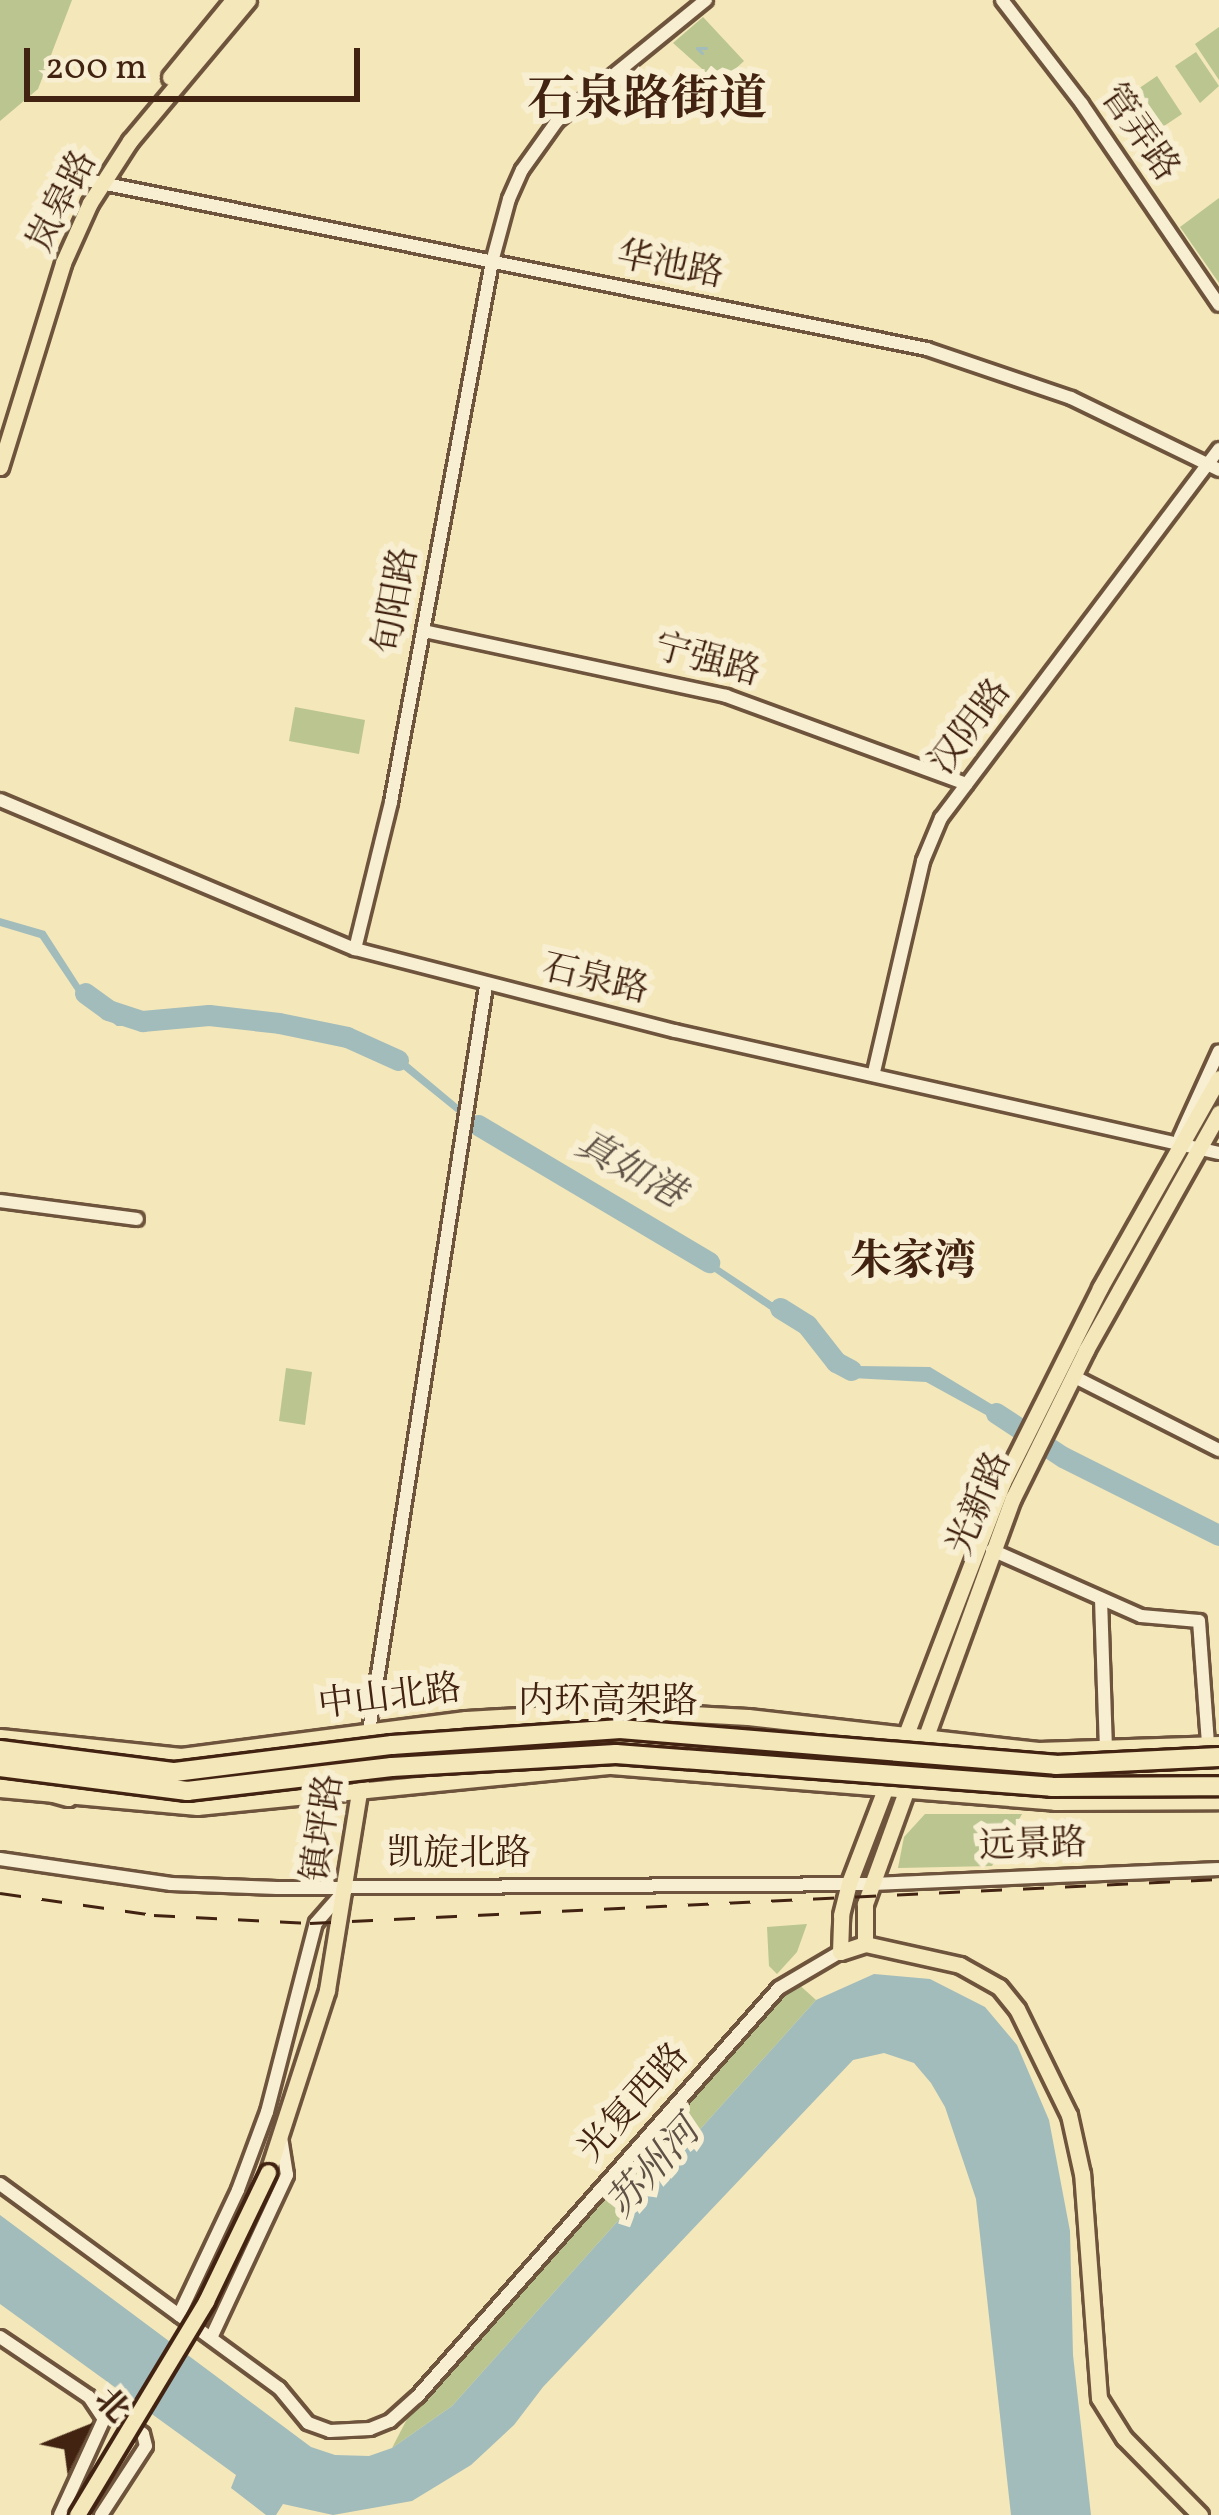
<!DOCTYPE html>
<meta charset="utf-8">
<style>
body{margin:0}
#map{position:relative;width:1219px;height:2515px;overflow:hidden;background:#f4e7b9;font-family:Vollkorn,"Noto Serif SC",serif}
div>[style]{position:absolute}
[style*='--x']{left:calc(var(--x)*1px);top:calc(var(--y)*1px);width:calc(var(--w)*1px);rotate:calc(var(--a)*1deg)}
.green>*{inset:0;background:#bac590}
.water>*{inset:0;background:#a2bcbb}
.stream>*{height:3px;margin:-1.5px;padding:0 1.5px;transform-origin:1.5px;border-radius:1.5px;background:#a2bcbb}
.river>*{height:21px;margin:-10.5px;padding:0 10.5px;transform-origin:10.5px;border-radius:10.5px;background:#a2bcbb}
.roads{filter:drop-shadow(3px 0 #6e543c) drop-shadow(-3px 0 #6e543c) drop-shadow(0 3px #6e543c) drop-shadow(0 -3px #6e543c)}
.minor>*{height:12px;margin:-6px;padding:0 6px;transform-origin:6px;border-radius:6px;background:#f8efd2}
.major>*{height:15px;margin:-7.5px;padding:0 7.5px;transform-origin:7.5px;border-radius:7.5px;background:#f4e7b9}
.highway>*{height:18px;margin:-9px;padding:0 9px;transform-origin:9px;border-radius:9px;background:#f4e7b9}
.rail>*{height:3px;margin-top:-1.5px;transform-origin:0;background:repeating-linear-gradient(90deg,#422312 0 21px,transparent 0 42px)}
.bridges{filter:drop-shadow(3px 0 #422312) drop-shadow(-3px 0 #422312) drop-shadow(0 3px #422312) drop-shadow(0 -3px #422312)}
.major-bridge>*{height:15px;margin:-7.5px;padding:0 7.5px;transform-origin:7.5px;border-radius:7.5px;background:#f4e7b9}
.highway-bridge>*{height:18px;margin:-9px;padding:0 9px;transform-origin:9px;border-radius:9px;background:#f4e7b9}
span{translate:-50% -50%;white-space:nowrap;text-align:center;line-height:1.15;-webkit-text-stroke:12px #f8efd2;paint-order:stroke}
.street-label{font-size:36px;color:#422312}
.water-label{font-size:39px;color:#5f5145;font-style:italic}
.quarter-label{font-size:42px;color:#422312;font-weight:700}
.district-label{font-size:48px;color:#422312;font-weight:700}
.north{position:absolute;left:24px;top:2371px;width:120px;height:120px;-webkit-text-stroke:9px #f8efd2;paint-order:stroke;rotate:47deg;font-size:33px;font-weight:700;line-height:48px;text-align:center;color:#422312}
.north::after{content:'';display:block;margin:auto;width:42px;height:54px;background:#422312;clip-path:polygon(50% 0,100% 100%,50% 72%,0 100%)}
.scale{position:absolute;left:24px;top:48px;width:336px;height:54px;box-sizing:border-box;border:6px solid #422312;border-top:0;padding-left:15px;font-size:36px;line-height:42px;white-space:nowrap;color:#422312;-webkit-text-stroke:9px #f8efd2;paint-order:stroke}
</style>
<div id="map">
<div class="green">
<div style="clip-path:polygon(0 0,72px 0,38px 89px,0 121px)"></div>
<div style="clip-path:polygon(703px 17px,744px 61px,719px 84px,673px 43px)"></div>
<div style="clip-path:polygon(1219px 27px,1219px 80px,1195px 44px)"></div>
<div style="clip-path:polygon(1196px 52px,1219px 86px,1200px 103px,1175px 66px)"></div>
<div style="clip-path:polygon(1157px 76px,1182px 114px,1161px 128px,1135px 91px)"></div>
<div style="clip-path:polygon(1219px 198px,1219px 283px,1180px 227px)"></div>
<div style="clip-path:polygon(295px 707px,365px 720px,359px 754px,289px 741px)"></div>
<div style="clip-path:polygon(286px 1368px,312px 1372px,305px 1425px,279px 1421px)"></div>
<div style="clip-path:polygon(925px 1814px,1022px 1814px,992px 1866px,898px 1868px,904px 1837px)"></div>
<div style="clip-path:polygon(807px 1924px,797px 1952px,777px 1974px,769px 1966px,767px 1927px)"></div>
<div style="clip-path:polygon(795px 1981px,816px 2000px,452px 2406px,392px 2448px,419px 2396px)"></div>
</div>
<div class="water">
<div style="clip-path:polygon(0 918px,45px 931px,83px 990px,119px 1019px,280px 1018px,390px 1048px,500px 1140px,686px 1245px,802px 1322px,832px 1356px,858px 1366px,930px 1367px,1021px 1422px,1017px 1432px,926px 1382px,852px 1378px,831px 1367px,801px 1331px,681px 1249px,498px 1146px,377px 1048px,279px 1023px,117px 1026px,79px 996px,40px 938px,0 926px)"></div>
<div style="clip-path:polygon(874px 1974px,930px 1979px,985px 2007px,1017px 2045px,1049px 2120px,1070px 2231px,1073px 2355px,1091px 2515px,1011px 2515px,976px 2199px,945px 2107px,931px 2083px,914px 2063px,884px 2053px,853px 2060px,543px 2387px,514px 2425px,471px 2465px,412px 2501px,333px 2515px,283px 2504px,276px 2515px,266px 2515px,231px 2488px,236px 2475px,0 2304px,0 2215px,311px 2447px,335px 2455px,369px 2456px,392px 2448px,452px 2406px,816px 2000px)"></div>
</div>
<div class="stream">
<div style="--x:702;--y:53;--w:7;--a:-135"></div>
<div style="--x:697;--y:48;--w:9;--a:0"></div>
</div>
<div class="river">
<div style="--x:85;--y:993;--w:29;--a:36"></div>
<div style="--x:108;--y:1010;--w:36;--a:18"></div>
<div style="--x:142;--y:1021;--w:67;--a:-5.1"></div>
<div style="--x:209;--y:1015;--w:70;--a:6.5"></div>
<div style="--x:279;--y:1023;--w:69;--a:11.6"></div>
<div style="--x:347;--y:1037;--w:56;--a:24.3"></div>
<div style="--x:478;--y:1125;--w:269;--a:30.7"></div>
<div style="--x:780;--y:1308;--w:32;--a:32"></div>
<div style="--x:807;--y:1325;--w:47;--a:51.9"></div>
<div style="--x:836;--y:1362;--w:17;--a:28"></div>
<div style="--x:996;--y:1413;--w:80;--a:33.3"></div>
<div style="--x:1063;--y:1457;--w:174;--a:26.6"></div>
</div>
<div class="roads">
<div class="minor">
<div style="--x:1002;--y:0;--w:131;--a:52.4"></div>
<div style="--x:1082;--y:104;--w:243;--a:55.7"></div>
<div style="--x:91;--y:181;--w:853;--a:11.36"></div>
<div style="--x:927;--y:349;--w:152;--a:18.8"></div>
<div style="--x:1071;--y:398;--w:165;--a:25.9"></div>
<div style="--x:424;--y:631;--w:309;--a:12.1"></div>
<div style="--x:726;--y:696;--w:256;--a:20.1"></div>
<div style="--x:0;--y:800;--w:385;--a:22.8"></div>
<div style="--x:355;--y:949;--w:330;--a:14.4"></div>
<div style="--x:675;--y:1031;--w:558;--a:12.64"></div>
<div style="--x:355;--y:949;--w:151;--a:-76.2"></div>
<div style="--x:391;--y:802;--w:549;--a:-79.41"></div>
<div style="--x:492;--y:262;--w:65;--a:-74.9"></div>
<div style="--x:509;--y:199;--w:32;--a:-66"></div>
<div style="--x:522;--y:170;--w:60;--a:-54.5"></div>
<div style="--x:557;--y:121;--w:192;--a:-39.1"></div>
<div style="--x:874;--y:1072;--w:217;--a:-76.9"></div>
<div style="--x:923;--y:861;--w:47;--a:-67.3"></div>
<div style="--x:941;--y:818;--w:462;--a:-53"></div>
<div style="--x:1180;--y:1137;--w:94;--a:-65.6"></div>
<div style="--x:0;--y:1201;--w:138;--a:7.5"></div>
<div style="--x:1073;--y:1376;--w:164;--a:26.9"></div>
<div style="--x:992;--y:1550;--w:163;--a:23.9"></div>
<div style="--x:1141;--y:1616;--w:58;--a:4.9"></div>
<div style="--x:1199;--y:1621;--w:123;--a:85.8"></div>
<div style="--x:1101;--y:1599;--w:148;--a:88.1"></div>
<div style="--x:369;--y:1731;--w:754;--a:-81.07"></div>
<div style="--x:0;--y:1859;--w:173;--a:8.3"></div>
<div style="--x:171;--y:1884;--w:106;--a:2.2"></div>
<div style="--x:277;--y:1888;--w:596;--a:-0.38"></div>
<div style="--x:873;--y:1884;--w:346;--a:-2.5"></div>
<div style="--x:0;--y:2184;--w:346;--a:36.2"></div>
<div style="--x:279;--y:2388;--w:45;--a:50.4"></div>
<div style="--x:308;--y:2423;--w:23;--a:20"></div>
<div style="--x:330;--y:2431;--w:40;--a:-2.9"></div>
<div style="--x:370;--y:2429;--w:22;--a:-22"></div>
<div style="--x:390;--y:2421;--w:36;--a:-42"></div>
<div style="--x:417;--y:2397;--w:546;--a:-48.49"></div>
<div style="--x:779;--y:1988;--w:71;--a:-30.5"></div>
<div style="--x:179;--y:2315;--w:138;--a:-64.7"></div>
<div style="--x:238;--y:2190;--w:83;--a:-69.6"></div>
<div style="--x:267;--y:2112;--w:195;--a:-75.5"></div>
<div style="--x:316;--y:1923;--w:41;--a:-48.9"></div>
<div style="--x:0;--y:2337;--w:107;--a:34"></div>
<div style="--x:89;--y:2397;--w:27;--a:56"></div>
<div style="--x:104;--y:2419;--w:106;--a:114.6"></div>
<div style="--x:211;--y:2338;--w:180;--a:-65"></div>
<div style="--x:287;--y:2175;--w:38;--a:-99"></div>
<div style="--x:101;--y:2515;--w:82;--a:-56.9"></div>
<div style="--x:146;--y:2446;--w:12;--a:-104"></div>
<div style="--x:143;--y:2434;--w:32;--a:-145"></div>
<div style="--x:117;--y:2416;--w:13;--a:167"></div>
</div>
<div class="major">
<div style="--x:170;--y:77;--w:99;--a:-50.7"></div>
<div style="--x:0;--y:467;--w:214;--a:-72.8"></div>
<div style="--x:63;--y:263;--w:66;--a:-65.8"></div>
<div style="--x:90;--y:203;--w:74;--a:-57.2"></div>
<div style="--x:130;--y:141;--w:184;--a:-50.1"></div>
<div style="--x:0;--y:1737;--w:182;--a:6"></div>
<div style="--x:181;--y:1756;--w:287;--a:-7.4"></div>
<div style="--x:466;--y:1719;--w:152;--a:-3.4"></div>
<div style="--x:618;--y:1710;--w:130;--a:3.1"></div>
<div style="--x:748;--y:1717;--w:292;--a:6.5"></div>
<div style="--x:1038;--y:1750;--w:181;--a:-1.9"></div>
<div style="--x:0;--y:1789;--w:198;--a:5.2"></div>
<div style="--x:197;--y:1807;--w:416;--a:-5.7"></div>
<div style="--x:611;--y:1766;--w:445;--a:4.6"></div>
<div style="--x:1055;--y:1802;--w:164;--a:-0.3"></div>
<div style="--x:865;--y:1944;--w:40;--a:-90"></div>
<div style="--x:865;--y:1904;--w:432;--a:-70"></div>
<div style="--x:1013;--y:1498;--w:165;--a:-63.7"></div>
<div style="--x:1086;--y:1350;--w:272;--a:-60.7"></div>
<div style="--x:268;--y:2172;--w:191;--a:-72"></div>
<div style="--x:327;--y:1990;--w:255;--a:-80.8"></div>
<div style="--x:1200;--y:2515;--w:108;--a:-134.6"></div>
<div style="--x:1124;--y:2438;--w:47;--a:-122"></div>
<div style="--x:1099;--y:2398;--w:225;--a:-94.3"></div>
<div style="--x:1082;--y:2174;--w:60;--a:-102.4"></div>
<div style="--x:1069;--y:2115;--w:118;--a:-116.1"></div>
<div style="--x:1017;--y:2009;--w:28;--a:-129"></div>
<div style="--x:999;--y:1987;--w:45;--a:-150.6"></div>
<div style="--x:960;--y:1965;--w:97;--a:-167.5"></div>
<div style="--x:865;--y:1944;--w:26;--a:162"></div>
<div style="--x:840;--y:1952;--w:37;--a:-88"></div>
<div style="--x:841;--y:1915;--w:33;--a:-76"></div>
<div style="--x:849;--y:1883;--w:430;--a:-69"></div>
<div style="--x:1003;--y:1482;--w:217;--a:-63.4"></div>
<div style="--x:1100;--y:1288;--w:241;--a:-60.5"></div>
</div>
<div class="highway">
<div style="--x:0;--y:1778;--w:71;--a:15.6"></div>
</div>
</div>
<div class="rail">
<div style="--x:0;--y:1893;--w:156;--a:8.1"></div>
<div style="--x:154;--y:1915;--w:156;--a:2.9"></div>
<div style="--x:310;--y:1923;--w:910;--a:-2.77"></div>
</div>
<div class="bridges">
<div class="major-bridge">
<div style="--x:77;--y:2515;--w:250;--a:-58.9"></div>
<div style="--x:206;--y:2301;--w:143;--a:-64.3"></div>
</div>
<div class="highway-bridge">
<div style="--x:0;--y:1750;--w:176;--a:7.2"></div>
<div style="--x:175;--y:1772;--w:219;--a:-7.1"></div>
<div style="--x:392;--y:1745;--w:229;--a:-4"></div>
<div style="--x:620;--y:1729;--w:437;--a:4.7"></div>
<div style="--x:1056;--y:1765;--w:163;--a:-2.8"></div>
<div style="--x:0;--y:1767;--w:189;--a:7.3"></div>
<div style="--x:187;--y:1791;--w:206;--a:-6.7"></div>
<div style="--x:392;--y:1767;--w:224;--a:-3.3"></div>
<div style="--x:616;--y:1754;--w:437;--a:4.3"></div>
<div style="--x:1052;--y:1787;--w:167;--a:-0.3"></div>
</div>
</div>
<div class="street-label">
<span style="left:1138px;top:134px;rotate:55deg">管弄路</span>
<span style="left:64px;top:202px;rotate:-63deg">岚皋路</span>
<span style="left:670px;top:267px;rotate:11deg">华池路</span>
<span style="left:398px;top:601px;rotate:-80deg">旬阳路</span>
<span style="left:707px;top:662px;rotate:15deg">宁强路</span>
<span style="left:972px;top:728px;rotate:-53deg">汉阴路</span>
<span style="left:595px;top:981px;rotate:13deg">石泉路</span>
<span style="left:981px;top:1504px;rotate:-67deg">光新路</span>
<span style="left:390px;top:1699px;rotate:-7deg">中山北路</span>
<span style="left:608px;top:1704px">内环高架路</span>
<span style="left:325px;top:1828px;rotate:-82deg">镇坪路</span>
<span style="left:1033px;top:1847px;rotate:-2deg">远景路</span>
<span style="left:459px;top:1856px">凯旋北路</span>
<span style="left:635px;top:2104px;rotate:-48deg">光复西路</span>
</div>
<div class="water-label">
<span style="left:629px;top:1171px;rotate:29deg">真如港</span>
<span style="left:655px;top:2169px;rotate:-48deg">苏州河</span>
</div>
<div class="quarter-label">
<span style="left:913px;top:1264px">朱家湾</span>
</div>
<div class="district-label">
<span style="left:647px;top:102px">石泉路街道</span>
</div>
<div class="north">北</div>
<div class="scale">200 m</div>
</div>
